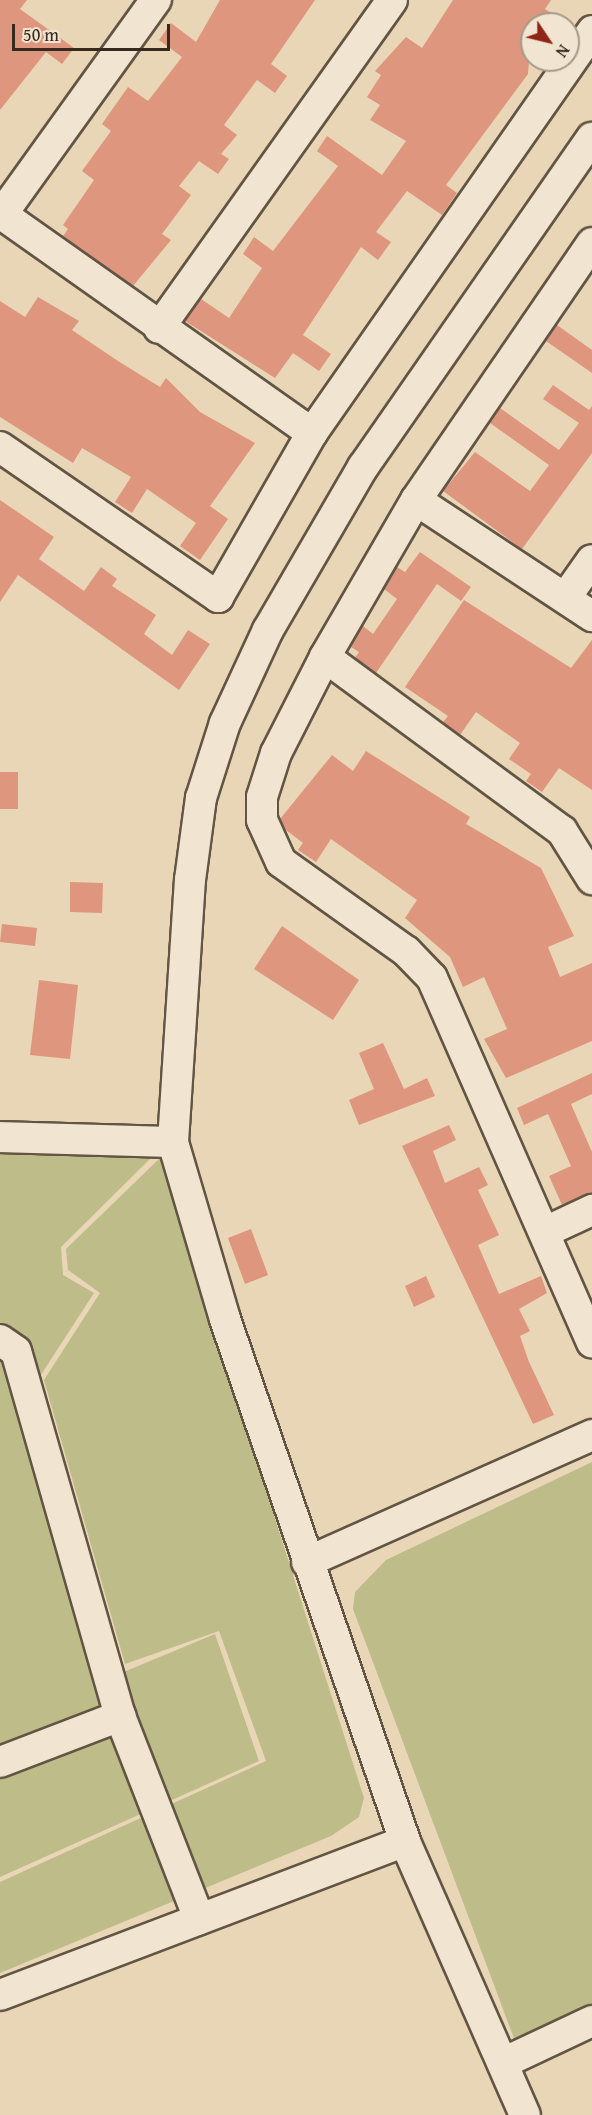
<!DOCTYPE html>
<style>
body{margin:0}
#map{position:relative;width:592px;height:2115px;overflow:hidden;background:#e9d6b7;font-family:"Gentium Book Plus",serif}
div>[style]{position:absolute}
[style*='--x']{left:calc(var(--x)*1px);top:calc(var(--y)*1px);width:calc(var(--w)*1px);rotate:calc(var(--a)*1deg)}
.green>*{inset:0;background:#bebc89}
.building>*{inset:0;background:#de967e}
.roads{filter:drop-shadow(2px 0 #625544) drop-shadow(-2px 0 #625544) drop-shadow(0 2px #625544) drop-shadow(0 -2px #625544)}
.minor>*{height:30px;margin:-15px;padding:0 15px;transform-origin:15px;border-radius:15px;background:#f1e4d0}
span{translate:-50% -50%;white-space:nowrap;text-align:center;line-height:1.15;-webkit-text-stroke:4.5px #f1e4d0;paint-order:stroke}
.north{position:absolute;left:520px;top:12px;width:60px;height:60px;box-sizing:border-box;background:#f1e4d0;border:2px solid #a69a88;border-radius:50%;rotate:125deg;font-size:16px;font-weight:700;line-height:24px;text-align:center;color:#352a1d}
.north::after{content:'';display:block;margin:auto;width:21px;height:27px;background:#8f2418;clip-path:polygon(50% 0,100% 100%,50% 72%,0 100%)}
.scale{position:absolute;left:12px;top:24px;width:158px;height:27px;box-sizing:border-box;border:3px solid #352a1d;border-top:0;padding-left:8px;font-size:18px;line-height:21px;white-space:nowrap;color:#352a1d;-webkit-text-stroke:4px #f1e4d0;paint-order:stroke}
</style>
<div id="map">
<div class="green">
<div style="clip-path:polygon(0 1145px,156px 1153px,61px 1247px,63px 1275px,94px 1293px,22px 1404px,102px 1681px,215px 1634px,259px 1761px,0 1877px)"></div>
<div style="clip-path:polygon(160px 1158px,364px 1798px,359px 1817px,331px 1836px,0 1973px,0 1882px,266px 1761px,219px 1631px,125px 1664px,44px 1380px,100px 1293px,68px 1270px,66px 1249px)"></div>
<div style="clip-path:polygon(592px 1462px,592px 2007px,515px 2041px,353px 1609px,355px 1592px,386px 1560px)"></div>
</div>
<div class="building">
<div style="clip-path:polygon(0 0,27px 0,20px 9px,74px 48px,62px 64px,46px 52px,0 110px)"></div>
<div style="clip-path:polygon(220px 0,315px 0,271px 64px,287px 76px,275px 93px,257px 80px,224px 125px,237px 135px,221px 154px,229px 159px,218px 174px,199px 161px,179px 186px,191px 195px,162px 234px,171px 240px,133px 286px,63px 236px,68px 229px,63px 225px,94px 180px,82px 171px,111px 131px,102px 124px,128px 87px,148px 101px,182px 57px,159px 40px,171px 23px,196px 42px)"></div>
<div style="clip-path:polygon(453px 0,551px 0,545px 9px,567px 24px,532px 24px,528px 74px,446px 185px,457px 193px,442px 215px,407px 191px,376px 232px,391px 242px,378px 260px,361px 247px,303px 335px,331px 354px,319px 371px,293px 353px,275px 378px,185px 321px,201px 299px,229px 318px,262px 268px,243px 254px,254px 237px,273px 251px,338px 166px,317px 151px,327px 136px,382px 175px,406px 141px,370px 120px,380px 105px,367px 97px,381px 75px,375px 71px,406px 37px,422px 48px)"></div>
<div style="clip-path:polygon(38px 297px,79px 321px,72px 330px,118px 361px,160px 387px,166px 378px,200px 412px,255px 443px,210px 506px,228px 519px,200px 560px,180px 546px,196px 523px,147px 489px,132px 513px,115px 502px,131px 477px,82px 448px,73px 463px,0 417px,0 301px,25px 317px)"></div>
<div style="clip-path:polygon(557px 325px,592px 350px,592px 373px,546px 341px)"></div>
<div style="clip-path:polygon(553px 385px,589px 410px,592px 406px,592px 453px,522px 549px,443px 491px,475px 452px,530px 491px,549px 465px,490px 423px,500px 408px,559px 450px,579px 423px,543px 399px)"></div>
<div style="clip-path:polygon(0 500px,54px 537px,39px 559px,84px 591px,101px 567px,117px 579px,112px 586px,156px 615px,144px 634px,172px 655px,188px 630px,210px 644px,179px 690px,18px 575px,0 602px)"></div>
<div style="clip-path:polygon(420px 552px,471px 587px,461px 601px,437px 584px,376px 673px,355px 658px,359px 652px,351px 647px,363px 626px,373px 634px,397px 599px,384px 589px,397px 567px,405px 572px)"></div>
<div style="clip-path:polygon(464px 600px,571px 668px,592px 640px,592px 790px,559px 768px,542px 792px,526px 781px,531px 774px,509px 759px,520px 743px,476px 712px,460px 735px,443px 722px,448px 716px,405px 687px)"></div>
<div style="clip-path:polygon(366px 751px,470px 817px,466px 824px,541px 868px,574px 936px,548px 947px,560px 977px,592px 963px,592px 1041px,506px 1078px,484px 1039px,507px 1029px,484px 977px,463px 987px,450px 957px,405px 918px,417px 900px,331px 839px,316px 862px,298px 850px,303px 843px,286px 830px,280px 819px,332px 755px,353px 771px)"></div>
<div style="clip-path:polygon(0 772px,18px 772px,18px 809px,0 809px)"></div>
<div style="clip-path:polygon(70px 882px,103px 883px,102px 913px,70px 912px)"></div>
<div style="clip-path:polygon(2px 924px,37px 928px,35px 946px,0 942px)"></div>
<div style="clip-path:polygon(282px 926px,359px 980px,333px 1020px,254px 969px)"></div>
<div style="clip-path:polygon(39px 980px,78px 985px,70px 1059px,30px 1055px)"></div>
<div style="clip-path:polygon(383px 1043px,404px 1089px,427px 1078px,435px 1096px,359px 1125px,349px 1100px,374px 1089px,359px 1053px)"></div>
<div style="clip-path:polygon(592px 1073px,592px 1094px,571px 1104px,592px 1152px,592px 1193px,562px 1205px,549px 1176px,571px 1166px,548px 1114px,524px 1125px,517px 1108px)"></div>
<div style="clip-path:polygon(449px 1125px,456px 1140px,433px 1151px,445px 1183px,479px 1167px,488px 1185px,478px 1190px,499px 1235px,478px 1245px,499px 1294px,541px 1276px,547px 1293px,519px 1309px,530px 1331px,520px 1336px,529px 1362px,554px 1415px,533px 1424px,402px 1146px)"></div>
<div style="clip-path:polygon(251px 1229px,268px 1275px,245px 1284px,228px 1238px)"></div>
<div style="clip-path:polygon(426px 1276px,435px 1297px,414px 1307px,405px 1286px)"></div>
</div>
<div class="roads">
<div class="minor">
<div style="--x:0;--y:213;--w:382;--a:35.2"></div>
<div style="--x:2;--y:214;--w:264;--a:-54.3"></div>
<div style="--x:592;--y:243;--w:311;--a:124.4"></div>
<div style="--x:416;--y:500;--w:181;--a:120.1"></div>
<div style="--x:325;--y:657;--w:108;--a:117"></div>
<div style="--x:276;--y:753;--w:46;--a:107.7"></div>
<div style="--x:262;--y:797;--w:23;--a:90"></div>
<div style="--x:262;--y:820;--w:46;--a:65.7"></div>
<div style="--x:281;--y:862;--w:153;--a:35.5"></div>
<div style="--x:406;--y:951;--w:37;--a:46"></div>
<div style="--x:432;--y:978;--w:398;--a:66.3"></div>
<div style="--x:159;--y:328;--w:402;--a:-54.6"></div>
<div style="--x:0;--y:447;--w:265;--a:34.5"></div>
<div style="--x:218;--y:597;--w:189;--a:-60.2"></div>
<div style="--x:312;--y:433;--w:490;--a:-55.1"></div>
<div style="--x:416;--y:500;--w:211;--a:33.4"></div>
<div style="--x:566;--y:597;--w:45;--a:-54.9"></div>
<div style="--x:325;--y:657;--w:294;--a:36.3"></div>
<div style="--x:562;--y:831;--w:57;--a:58"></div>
<div style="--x:0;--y:1137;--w:173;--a:1.7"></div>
<div style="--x:547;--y:1231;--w:50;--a:-25"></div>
<div style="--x:0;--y:1340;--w:19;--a:35"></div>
<div style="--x:16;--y:1351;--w:380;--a:74.1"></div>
<div style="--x:120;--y:1716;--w:218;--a:68.7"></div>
<div style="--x:307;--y:1562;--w:312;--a:-24"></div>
<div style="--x:0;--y:1762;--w:129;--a:-21"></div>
<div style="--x:0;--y:1995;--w:433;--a:-20.8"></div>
<div style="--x:505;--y:2062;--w:96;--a:-25.2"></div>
<div style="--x:525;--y:2115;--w:299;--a:-113.7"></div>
<div style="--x:405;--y:1841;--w:552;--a:-109.03"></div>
<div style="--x:225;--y:1319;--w:184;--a:-106.4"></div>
<div style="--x:173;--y:1142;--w:263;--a:-86.3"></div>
<div style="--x:190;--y:880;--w:83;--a:-82.4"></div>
<div style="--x:201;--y:798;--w:79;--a:-72.3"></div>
<div style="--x:225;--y:723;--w:102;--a:-65.2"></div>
<div style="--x:268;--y:630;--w:189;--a:-59.8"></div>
<div style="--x:363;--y:467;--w:401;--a:-55.2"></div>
</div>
</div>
<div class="north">N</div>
<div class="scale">50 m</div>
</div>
